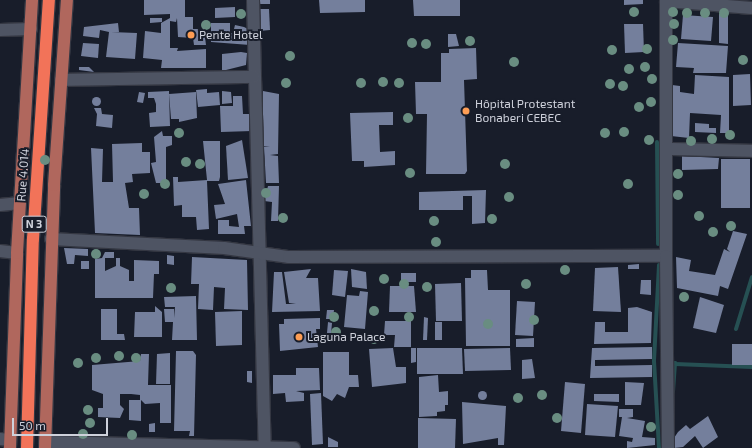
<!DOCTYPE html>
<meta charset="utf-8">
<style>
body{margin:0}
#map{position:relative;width:752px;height:448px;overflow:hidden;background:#181d2a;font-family:"Exo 2",sans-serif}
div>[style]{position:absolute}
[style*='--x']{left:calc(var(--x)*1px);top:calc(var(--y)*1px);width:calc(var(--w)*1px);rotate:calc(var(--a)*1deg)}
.stream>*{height:4px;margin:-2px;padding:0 2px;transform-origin:2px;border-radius:2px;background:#265053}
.building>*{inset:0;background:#747f9c}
.round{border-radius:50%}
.roads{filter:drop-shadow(1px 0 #343742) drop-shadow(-1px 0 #343742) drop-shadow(0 1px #343742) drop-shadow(0 -1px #343742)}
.minor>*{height:12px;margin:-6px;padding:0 6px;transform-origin:6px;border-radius:6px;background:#4e5463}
.major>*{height:12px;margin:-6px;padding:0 6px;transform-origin:6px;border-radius:6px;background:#b0675d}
.highway>*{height:12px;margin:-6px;padding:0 6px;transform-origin:6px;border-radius:6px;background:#f27359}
.trees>*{width:10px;height:10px;margin:-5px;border-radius:50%;background:#698d81}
.dots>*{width:11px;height:11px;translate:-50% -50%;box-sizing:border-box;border:2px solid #181d2a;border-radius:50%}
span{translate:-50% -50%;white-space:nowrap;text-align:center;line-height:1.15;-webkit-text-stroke:4px #181d2a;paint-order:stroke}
.shield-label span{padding:1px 3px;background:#181d2a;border:1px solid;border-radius:3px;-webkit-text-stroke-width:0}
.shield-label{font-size:11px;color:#ced1db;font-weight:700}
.poi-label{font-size:12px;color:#ced1db}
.left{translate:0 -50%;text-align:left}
.street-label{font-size:12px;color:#ced1db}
.scale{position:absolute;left:12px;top:418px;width:96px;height:18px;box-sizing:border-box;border:2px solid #ced1db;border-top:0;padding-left:5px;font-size:12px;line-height:14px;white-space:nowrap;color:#ced1db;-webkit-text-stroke:3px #181d2a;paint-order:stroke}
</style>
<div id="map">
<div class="stream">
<div style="--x:657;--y:142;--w:102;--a:89.4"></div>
<div style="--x:659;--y:265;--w:96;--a:93"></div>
<div style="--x:654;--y:361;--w:87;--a:86.7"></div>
<div style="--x:736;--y:329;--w:54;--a:-72.9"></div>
<div style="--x:668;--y:363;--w:7;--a:0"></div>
<div style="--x:675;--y:363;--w:29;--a:94"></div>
<div style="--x:675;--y:364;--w:77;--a:2.2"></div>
</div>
<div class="building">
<div style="clip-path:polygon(144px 0,185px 0,185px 17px,193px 17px,193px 29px,204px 29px,206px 45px,194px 45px,193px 38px,178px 37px,177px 18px,176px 22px,170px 21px,170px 48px,178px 48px,177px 51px,206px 49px,206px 68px,161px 68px,162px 60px,143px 58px,145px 31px,161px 33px,161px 23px,170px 18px,170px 14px,144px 15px)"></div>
<div style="clip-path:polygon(259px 0,270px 0,270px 4px,259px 4px)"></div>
<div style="clip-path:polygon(319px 0,365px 0,365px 12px,320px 13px)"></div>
<div style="clip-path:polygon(413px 0,460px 0,460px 16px,414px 16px)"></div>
<div style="clip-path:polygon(624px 0,643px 0,643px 4px,624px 5px)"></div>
<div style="clip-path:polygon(235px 7px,235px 17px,215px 18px,215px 8px)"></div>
<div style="clip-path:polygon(258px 9px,269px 9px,270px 30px,259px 31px)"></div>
<div style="clip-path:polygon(719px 14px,728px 14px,728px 44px,719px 43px)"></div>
<div style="clip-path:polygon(683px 15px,713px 17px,711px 41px,681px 39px)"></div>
<div style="clip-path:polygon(150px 18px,162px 18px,162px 22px,150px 23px)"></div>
<div style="clip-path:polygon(118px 23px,119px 32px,111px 32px,137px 33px,135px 59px,106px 57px,109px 32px,100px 30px,99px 38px,83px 36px,84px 27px)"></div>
<div style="clip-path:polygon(211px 23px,230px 23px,230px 33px,233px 33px,235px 25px,244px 27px,248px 29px,250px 45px,211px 42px)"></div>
<div style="clip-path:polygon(624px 24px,643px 24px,644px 52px,625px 53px)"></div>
<div style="clip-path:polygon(448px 34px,456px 34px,459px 46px,448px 47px)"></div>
<div style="clip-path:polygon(83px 43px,99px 44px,98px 58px,81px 56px)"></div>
<div style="clip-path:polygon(678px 43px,728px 46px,726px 73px,693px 73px,694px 68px,676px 67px)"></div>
<div style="clip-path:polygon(476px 48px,477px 79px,464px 80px,467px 171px,465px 174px,426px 174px,427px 114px,416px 114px,415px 82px,441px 82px,441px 53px,449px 53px,449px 49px)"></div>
<div style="clip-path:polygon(241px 52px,247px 53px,246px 65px,222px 71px,222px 54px)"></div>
<div style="clip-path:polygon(79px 67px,89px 67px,94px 72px,79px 70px)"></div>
<div style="clip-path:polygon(750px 74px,751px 105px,733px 106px,733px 75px)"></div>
<div style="clip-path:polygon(695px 75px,729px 77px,729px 133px,720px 133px,721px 115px,690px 113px,689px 138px,671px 136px,672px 85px,680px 86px,680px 92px,694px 94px)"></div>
<div style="clip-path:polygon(207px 89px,207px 93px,219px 92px,220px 105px,198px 107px,196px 90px)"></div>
<div style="clip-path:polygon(169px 91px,170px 126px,150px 127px,149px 113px,156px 112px,156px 104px,154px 98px,148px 98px,148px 92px)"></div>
<div style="clip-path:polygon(222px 91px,231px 92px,232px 103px,222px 104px)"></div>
<div style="clip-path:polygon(263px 91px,279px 94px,278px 154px,270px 155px,278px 156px,279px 183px,266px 183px,264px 147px,270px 147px,261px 146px)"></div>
<div style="clip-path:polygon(139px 92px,145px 93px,143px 103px,137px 102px)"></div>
<div style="clip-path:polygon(196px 92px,197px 118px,179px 122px,179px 119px,171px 119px,169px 94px)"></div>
<div style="clip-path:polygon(233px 96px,242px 96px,243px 114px,251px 114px,252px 131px,221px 132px,220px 106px,233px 106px)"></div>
<div class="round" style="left:91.5px;top:96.5px;width:9px;height:9px"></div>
<div style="clip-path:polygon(94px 108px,101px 108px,102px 114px,113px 115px,112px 128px,96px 126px,97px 114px)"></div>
<div style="clip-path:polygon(393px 112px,393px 125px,379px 125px,380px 152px,395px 151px,395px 165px,364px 167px,364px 161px,352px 161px,350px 113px)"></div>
<div style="clip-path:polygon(695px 123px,709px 124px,709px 128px,716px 128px,716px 133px,695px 132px)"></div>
<div style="clip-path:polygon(162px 131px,163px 136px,172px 136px,172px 145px,166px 147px,166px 183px,156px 183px,151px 163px,156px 162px,154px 137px)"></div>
<div style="clip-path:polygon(242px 140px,248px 178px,228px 180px,226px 146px)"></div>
<div style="clip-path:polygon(203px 141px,220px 141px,220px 177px,219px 181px,207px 181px,209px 229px,197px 230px,196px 217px,182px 217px,182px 205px,174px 206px,173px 177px,178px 177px,178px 182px,207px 180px)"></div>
<div style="clip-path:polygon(142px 143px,142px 152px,150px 152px,150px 173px,132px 174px,133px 182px,125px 183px,129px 208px,139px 208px,140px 235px,95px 233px,91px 148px,103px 149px,102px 182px,113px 182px,112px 144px)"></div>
<div style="clip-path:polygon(682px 156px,719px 158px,718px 169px,682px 170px)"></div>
<div style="clip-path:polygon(721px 159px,750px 159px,750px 208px,721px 208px)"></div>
<div style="clip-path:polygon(246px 180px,251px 226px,244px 226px,245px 234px,218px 234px,218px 220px,229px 220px,229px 226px,239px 227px,237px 214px,216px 219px,214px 205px,225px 204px,218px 184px)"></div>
<div style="clip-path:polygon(268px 186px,279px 186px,278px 221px,271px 221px,272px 202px,264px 201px)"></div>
<div style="clip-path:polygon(486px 190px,485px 223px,472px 224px,472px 196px,463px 196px,463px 210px,419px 210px,419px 192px)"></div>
<div style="clip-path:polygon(733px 231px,747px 234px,728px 289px,720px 286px,718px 296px,677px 288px,676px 257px,691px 260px,689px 271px,715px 275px,724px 249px,730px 252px,727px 249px)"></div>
<div style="clip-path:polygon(64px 248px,88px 249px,88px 256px,75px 255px,74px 264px,67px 264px)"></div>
<div style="clip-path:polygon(105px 252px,114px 252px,114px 258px,105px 258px,105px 271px,116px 266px,116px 258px,120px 258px,120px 266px,129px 270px,129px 281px,134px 281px,134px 260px,159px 261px,159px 274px,154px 274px,153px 298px,95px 298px,95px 259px,102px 258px)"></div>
<div style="clip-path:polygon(167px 255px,174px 256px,174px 265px,167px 264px)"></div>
<div style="clip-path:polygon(192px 257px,247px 260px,248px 310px,224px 309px,225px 288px,214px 287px,213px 310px,198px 309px,199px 284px,191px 284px)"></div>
<div style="clip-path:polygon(81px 261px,89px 261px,89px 269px,81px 269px)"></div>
<div style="clip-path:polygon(639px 264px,639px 269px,628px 269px,628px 265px)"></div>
<div style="clip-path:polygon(618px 267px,621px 312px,593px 311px,595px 268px)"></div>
<div style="clip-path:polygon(311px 269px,306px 278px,318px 278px,320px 311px,272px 312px,274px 272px,282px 272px,286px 304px,296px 304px,289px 303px,284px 272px)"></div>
<div style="clip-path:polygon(351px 269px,366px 272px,367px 289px,352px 287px)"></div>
<div style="clip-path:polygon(334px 270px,348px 271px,345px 297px,332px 295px)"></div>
<div style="clip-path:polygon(471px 270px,487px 270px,488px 290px,510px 290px,510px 346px,466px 346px,465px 278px,471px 278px)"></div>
<div style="clip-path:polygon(401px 273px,416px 273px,416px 282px,401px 282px)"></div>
<div style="clip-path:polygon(641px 280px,651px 280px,651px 295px,640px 294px)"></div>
<div style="clip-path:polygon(461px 283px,462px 321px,436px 321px,435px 284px)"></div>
<div style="clip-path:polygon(390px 286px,414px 286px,416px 312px,389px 312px)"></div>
<div style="clip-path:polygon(360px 291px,368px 292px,365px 329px,344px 327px,347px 295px,359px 296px)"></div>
<div style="clip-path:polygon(196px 296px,197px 340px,172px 340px,173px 322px,165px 322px,164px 309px,174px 309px,174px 318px,175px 307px,165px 307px,164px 297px)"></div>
<div style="clip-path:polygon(700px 297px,724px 305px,716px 333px,693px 328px)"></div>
<div style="clip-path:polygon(517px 301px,535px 302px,533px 336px,515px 335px)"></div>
<div style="clip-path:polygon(155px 306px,162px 312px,162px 337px,134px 337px,135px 312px,155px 312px)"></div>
<div style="clip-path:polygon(637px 307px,652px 312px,651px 343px,594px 344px,595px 322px,605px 322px,605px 332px,628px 332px,628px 308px)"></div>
<div style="clip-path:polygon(101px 309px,117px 309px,117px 334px,124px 334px,125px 340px,101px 340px)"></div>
<div style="clip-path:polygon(327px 310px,334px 310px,333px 319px,326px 319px)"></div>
<div style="clip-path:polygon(242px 311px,242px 345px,216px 346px,215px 312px)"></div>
<div style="clip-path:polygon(424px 317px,428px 318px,427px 340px,423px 340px)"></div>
<div style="clip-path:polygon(320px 318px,320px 329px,316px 329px,318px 347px,280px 351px,279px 324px,284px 324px,284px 319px)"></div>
<div style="clip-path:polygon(385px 321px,411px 321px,411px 347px,394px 347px,395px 335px,384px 335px)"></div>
<div style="clip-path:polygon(328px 322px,332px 323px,331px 334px,327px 333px)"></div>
<div style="clip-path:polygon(435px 322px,442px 322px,442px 340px,435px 340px)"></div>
<div style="clip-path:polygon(534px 338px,534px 347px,516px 347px,516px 339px)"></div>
<div style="clip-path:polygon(732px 344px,752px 344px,752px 365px,732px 365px)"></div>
<div style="clip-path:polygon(652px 347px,652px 359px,595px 360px,595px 366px,652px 365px,652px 377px,590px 378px,592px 348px)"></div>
<div style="clip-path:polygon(393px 348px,396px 367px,406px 367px,406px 383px,372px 387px,369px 349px)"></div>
<div style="clip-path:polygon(411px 348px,416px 348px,416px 362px,411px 363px)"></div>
<div style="clip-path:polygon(417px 348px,462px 348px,463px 374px,417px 374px)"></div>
<div style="clip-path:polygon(510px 348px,511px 370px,465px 371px,464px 349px)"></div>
<div style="clip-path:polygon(176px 351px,193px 351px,196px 355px,194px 436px,189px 436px,190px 431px,174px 431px)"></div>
<div style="clip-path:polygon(323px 352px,349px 352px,349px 375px,358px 375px,359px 387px,349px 387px,345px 398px,337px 394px,332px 401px,323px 396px)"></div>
<div style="clip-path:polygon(170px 353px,170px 384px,156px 384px,157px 354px)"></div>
<div style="clip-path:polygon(141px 354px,149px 354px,148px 385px,171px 385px,171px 423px,160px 423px,160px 403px,145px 404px,141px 400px,141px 421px,129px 420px,129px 400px,140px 400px,140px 395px,131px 394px,120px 394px,120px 405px,124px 409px,120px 418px,98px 417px,98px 408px,103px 408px,103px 394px,92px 390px,92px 365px,140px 361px)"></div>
<div style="clip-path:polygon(532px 359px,535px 378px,522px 379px,522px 360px)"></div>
<div style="clip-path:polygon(296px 368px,319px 368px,320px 390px,296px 391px,304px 393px,304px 401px,286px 402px,285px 393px,273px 394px,273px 375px,296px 375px)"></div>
<div style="clip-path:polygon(247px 371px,252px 371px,252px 383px,247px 382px)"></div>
<div style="clip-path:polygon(438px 375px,439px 392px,448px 391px,448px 405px,445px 405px,445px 411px,437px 412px,437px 416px,419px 417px,419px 377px)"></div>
<div style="clip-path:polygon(565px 382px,585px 384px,581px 433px,561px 431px)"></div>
<div style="clip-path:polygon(625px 382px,644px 383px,641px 405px,625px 405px)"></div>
<div class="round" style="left:477.5px;top:390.5px;width:9px;height:9px"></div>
<div style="clip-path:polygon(321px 393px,323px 444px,312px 445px,310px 394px)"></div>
<div style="clip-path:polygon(594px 394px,619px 394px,619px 402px,594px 401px)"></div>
<div style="clip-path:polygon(462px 402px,506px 406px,504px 445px,498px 445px,498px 438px,463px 444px)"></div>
<div style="clip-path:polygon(587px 404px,618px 406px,615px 437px,585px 435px)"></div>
<div style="clip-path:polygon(619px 409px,633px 409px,633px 417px,627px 418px,645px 421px,642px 437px,655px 438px,655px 445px,627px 448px,627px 441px,632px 442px,633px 438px,619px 436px,622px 417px,619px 417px)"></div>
<div style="clip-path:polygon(708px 416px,718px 437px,703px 448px,695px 436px,683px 447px,674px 448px,674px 438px,678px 432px,686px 425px,690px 429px)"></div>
<div style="clip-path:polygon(418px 418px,456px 419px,455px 448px,418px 448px)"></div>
<div style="clip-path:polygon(155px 423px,155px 432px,149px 432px,149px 424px)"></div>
<div style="clip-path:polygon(328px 437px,338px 442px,338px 447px,328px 447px)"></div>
</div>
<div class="roads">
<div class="minor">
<div style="--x:253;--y:0;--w:448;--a:88.5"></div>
<div style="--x:666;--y:1;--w:86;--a:4.7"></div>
<div style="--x:0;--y:30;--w:31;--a:-2"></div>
<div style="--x:61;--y:80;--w:193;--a:-0.9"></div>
<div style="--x:667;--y:149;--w:85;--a:1.3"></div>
<div style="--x:0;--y:205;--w:20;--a:-6"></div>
<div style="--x:51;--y:239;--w:173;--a:3"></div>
<div style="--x:224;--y:248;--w:66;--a:7.9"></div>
<div style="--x:289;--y:257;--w:377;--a:-0.2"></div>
<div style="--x:666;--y:256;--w:256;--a:-90"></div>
<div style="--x:0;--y:251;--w:17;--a:7"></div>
<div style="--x:666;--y:256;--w:192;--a:89.4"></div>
<div style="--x:0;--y:439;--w:10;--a:6"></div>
<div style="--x:45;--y:442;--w:249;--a:1.4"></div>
</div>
<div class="major">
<div style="--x:10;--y:448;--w:195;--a:-87.9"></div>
<div style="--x:17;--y:253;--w:253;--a:-86.6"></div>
<div style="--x:45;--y:448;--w:263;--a:-88"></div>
<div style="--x:54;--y:185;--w:185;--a:-86"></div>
</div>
<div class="highway">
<div style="--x:27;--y:448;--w:209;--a:-88.4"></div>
<div style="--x:33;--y:239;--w:240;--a:-86.2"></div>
</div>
</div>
<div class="trees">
<div style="left:634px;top:12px"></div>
<div style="left:673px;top:12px"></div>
<div style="left:687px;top:13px"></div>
<div style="left:705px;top:13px"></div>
<div style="left:724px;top:13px"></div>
<div style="left:241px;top:14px"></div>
<div style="left:674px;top:24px"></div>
<div style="left:206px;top:25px"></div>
<div style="left:673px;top:40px"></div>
<div style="left:470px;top:41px"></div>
<div style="left:412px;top:43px"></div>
<div style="left:426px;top:44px"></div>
<div style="left:647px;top:49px"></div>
<div style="left:612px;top:50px"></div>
<div style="left:290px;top:56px"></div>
<div style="left:743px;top:60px"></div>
<div style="left:514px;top:62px"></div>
<div style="left:645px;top:67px"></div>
<div style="left:629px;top:69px"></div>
<div style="left:652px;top:79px"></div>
<div style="left:383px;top:82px"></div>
<div style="left:286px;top:83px"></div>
<div style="left:361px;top:83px"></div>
<div style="left:399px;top:83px"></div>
<div style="left:610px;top:84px"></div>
<div style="left:623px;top:86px"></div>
<div style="left:651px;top:102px"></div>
<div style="left:639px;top:107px"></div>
<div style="left:408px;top:118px"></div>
<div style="left:624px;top:132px"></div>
<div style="left:179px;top:133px"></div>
<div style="left:605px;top:133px"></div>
<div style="left:730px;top:135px"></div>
<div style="left:712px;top:139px"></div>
<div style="left:649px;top:140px"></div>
<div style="left:691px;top:141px"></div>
<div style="left:45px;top:160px"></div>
<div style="left:186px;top:162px"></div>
<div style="left:200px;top:164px"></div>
<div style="left:505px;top:164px"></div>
<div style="left:410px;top:173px"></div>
<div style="left:678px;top:174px"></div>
<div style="left:165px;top:184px"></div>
<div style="left:628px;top:184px"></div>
<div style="left:266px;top:193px"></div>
<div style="left:144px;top:194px"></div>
<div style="left:678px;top:195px"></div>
<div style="left:509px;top:197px"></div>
<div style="left:699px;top:216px"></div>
<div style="left:283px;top:218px"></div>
<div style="left:492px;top:219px"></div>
<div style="left:434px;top:221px"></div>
<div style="left:731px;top:226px"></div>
<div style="left:713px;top:232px"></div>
<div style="left:436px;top:242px"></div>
<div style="left:96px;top:254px"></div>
<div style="left:565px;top:270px"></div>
<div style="left:384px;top:279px"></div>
<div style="left:404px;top:284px"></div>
<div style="left:526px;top:284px"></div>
<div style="left:427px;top:287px"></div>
<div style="left:171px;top:288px"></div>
<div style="left:684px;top:297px"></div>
<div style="left:374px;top:311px"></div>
<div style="left:334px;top:317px"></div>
<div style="left:409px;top:317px"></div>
<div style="left:534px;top:320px"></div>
<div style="left:488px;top:324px"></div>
<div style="left:336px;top:332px"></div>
<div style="left:374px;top:339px"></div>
<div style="left:119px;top:356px"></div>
<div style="left:96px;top:358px"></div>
<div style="left:136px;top:358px"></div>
<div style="left:78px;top:363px"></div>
<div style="left:542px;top:395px"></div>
<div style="left:518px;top:398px"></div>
<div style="left:88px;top:410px"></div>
<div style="left:557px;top:418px"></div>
<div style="left:90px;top:423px"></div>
<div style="left:651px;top:427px"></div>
<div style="left:83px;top:434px"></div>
<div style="left:132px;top:435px"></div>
</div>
<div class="dots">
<div style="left:191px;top:35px;background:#fd9d54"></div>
<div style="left:466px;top:111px;background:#fd9d54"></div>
<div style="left:299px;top:337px;background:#fd9d54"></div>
</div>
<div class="shield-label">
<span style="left:34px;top:224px">N 3</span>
</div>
<div class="poi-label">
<span class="left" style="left:199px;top:35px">Pente Hotel</span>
<span class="left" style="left:475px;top:111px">Hôpital Protestant<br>Bonaberi CEBEC</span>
<span class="left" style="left:307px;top:337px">Laguna Palace</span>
</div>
<div class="street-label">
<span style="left:23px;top:175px;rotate:-86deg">Rue 4.014</span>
</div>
<div class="scale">50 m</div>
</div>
